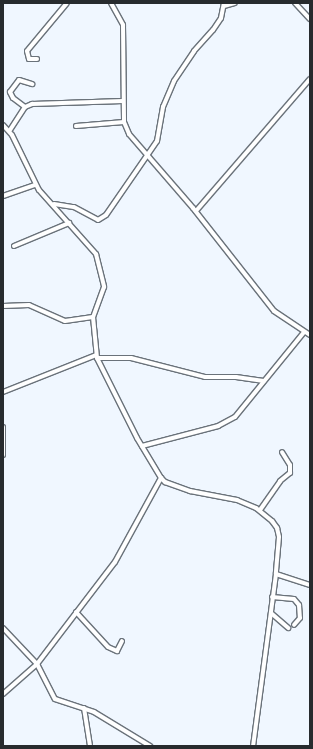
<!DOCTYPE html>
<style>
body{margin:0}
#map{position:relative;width:313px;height:749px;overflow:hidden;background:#f0f7ff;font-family:Georgia,serif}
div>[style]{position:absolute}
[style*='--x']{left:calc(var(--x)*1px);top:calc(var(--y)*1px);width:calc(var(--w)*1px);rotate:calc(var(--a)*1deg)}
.roads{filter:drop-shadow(1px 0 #6a727a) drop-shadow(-1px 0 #6a727a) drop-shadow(0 1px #6a727a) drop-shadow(0 -1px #6a727a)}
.minor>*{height:4px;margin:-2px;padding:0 2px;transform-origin:2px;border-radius:2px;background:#fff}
span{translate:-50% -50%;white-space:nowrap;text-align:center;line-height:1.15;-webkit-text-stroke:3.5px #fff;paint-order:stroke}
.frame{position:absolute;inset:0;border:4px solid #272b2e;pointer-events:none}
</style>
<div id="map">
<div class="roads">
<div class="minor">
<div style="--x:111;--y:3;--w:25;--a:61"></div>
<div style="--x:123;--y:25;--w:97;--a:89.4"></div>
<div style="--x:124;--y:122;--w:13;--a:67"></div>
<div style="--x:129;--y:134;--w:98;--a:49.1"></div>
<div style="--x:193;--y:208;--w:131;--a:51.8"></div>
<div style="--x:274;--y:311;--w:43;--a:33.7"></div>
<div style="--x:295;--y:3;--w:22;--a:47"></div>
<div style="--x:224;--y:6;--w:11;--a:-15"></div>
<div style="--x:37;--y:59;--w:8;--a:180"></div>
<div style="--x:29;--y:59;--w:8;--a:-104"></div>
<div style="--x:27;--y:51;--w:62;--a:-50.2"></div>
<div style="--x:25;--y:107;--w:15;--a:-143"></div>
<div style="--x:13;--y:98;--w:7;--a:-117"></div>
<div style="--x:10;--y:92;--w:15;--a:-53"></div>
<div style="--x:19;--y:80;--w:14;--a:17"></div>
<div style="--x:3;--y:125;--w:13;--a:48"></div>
<div style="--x:12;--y:135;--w:61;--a:63.9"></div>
<div style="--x:39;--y:190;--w:86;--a:48.3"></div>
<div style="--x:96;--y:254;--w:34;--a:76"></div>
<div style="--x:104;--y:287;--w:32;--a:110"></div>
<div style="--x:93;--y:317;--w:41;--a:84.4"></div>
<div style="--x:97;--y:358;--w:89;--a:63.4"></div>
<div style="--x:137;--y:438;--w:47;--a:59"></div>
<div style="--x:161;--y:478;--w:6;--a:45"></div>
<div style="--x:165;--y:482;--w:27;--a:20"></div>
<div style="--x:190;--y:491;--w:48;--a:10.8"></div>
<div style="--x:237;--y:500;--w:21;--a:23"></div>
<div style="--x:256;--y:508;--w:21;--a:39"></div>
<div style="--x:272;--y:521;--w:9;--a:54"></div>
<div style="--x:277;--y:528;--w:9;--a:77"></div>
<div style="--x:279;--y:537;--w:37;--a:95"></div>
<div style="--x:276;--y:574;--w:174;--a:97.6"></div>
<div style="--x:76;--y:126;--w:48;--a:-4.8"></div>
<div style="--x:10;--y:130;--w:27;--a:-57"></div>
<div style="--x:25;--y:107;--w:8;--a:-23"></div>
<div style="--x:32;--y:104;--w:91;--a:-1.9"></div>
<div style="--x:3;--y:196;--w:34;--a:-19"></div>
<div style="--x:54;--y:204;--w:20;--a:9"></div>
<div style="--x:74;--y:207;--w:27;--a:28"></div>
<div style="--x:98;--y:220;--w:9;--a:-32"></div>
<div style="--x:106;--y:215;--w:90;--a:-55.4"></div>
<div style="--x:157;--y:141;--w:35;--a:-80"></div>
<div style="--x:163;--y:107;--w:28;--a:-67"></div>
<div style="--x:174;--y:81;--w:36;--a:-56"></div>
<div style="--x:194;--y:51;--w:28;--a:-48"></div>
<div style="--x:213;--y:30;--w:14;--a:-56"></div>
<div style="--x:221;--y:18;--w:15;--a:-79"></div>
<div style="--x:196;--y:211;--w:174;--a:-49.2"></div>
<div style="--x:14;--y:246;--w:60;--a:-22.7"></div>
<div style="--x:3;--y:306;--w:26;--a:-2"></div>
<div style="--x:29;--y:305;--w:39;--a:24"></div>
<div style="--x:65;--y:321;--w:28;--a:-8"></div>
<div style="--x:97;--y:358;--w:34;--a:0"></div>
<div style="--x:131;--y:358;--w:76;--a:14.4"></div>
<div style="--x:205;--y:377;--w:31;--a:0"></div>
<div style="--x:236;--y:377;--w:28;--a:8"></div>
<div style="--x:3;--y:392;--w:100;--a:-21.7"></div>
<div style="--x:3;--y:427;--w:28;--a:90"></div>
<div style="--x:142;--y:446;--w:79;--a:-14.7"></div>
<div style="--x:218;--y:426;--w:19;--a:-28"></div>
<div style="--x:235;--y:417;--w:109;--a:-50.9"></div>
<div style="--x:260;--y:510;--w:35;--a:-55"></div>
<div style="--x:280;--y:481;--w:13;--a:-39"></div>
<div style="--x:290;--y:473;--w:8;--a:-90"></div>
<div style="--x:290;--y:465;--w:15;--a:-122"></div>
<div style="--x:276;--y:574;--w:36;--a:18"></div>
<div style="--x:272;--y:597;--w:22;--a:5"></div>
<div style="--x:294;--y:599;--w:8;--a:50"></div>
<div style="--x:299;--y:605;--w:13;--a:86"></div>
<div style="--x:300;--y:618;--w:9;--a:131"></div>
<div style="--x:76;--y:612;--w:47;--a:47.6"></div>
<div style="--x:108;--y:647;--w:10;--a:24"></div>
<div style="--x:117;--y:651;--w:11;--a:-63"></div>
<div style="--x:271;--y:613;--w:23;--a:41"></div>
<div style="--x:3;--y:628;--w:50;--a:46.6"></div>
<div style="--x:37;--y:664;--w:39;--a:63"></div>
<div style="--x:55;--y:699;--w:41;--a:18.4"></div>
<div style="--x:94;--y:712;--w:66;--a:31.3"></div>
<div style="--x:3;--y:694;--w:45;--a:-41.4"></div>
<div style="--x:37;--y:664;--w:128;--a:-52.6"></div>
<div style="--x:115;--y:562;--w:96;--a:-61.3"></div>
<div style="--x:84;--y:708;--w:38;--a:81"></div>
</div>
</div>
<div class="frame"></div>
</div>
